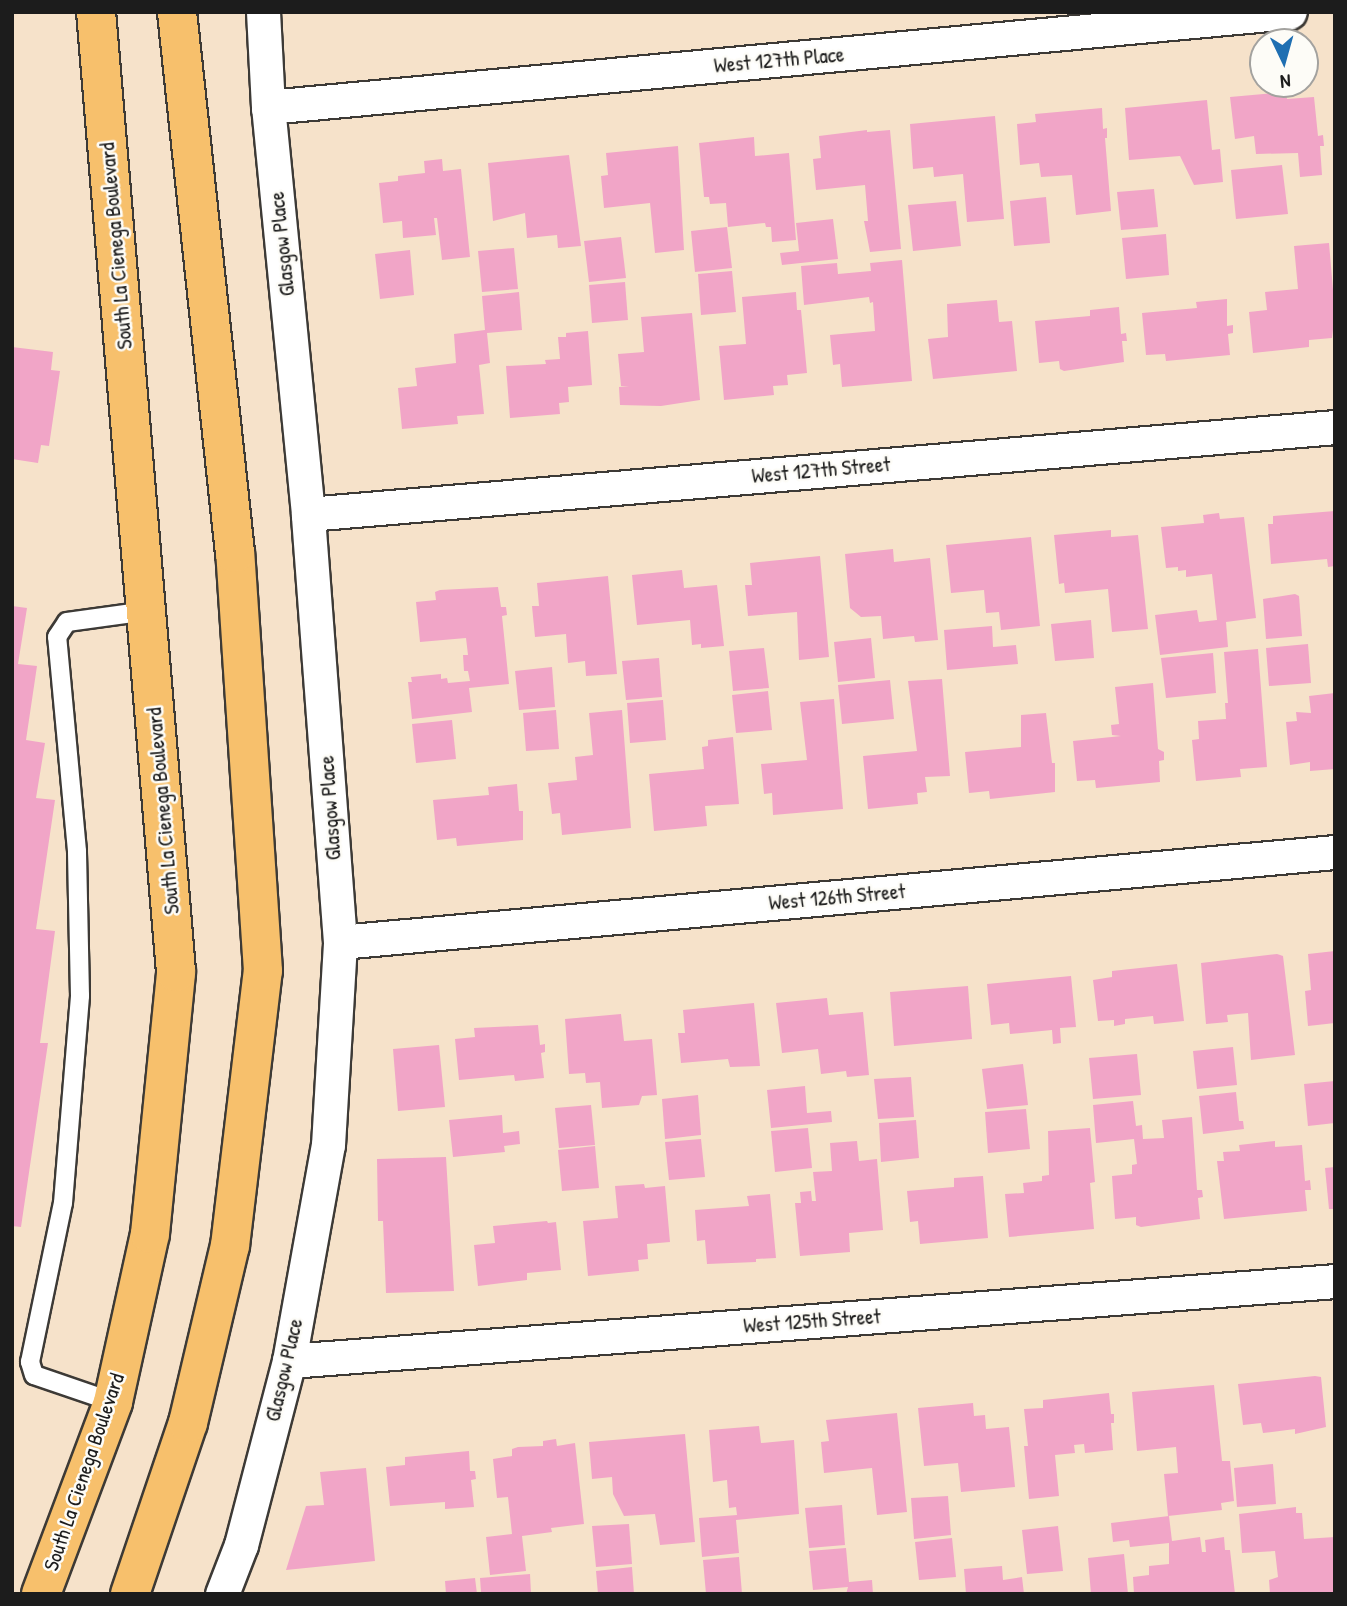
<!DOCTYPE html>
<style>
body{margin:0}
#map{position:relative;width:1347px;height:1606px;overflow:hidden;background:#f6e2ca;font-family:"Patrick Hand",sans-serif}
div>[style]{position:absolute}
[style*='--x']{left:calc(var(--x)*1px);top:calc(var(--y)*1px);width:calc(var(--w)*1px);rotate:calc(var(--a)*1deg)}
.building>*{inset:0;background:#f1a5c7}
.roads{filter:drop-shadow(2px 0 #3d3a36) drop-shadow(-2px 0 #3d3a36) drop-shadow(0 2px #3d3a36) drop-shadow(0 -2px #3d3a36)}
.lane>*{height:18px;margin:-9px;padding:0 9px;transform-origin:9px;border-radius:9px;background:#fff}
.street>*{height:33px;margin:-16.5px;padding:0 16.5px;transform-origin:16.5px;border-radius:16.5px;background:#fff}
.primary>*{height:38px;margin:-19px;padding:0 19px;transform-origin:19px;border-radius:19px;background:#f7c06c}
span{translate:-50% -50%;white-space:nowrap;text-align:center;line-height:1.15;-webkit-text-stroke:5px #fdfcf7;paint-order:stroke}
.street-label{font-size:21px;color:#1c1c1c}
.frame{position:absolute;inset:0;border:14px solid #1c1c1c;pointer-events:none}
.north{position:absolute;left:1249px;top:28px;width:70px;height:70px;box-sizing:border-box;background:#fdfcf7;border:2px solid #a3a29f;border-radius:50%;rotate:175deg;font-size:19px;font-weight:700;line-height:28px;text-align:center;color:#1c1c1c}
.north::after{content:'';display:block;margin:auto;width:24px;height:32px;background:#1f6fb2;clip-path:polygon(50% 0,100% 100%,50% 72%,0 100%)}
</style>
<div id="map">
<div class="building">
<div style="clip-path:polygon(1286px 92px,1287px 99px,1314px 97px,1318px 136px,1323px 135px,1324px 146px,1320px 146px,1322px 175px,1300px 177px,1298px 153px,1256px 154px,1254px 136px,1235px 139px,1230px 97px)"></div>
<div style="clip-path:polygon(1207px 100px,1212px 150px,1220px 149px,1223px 182px,1194px 185px,1180px 156px,1129px 160px,1125px 108px)"></div>
<div style="clip-path:polygon(1102px 108px,1103px 129px,1107px 128px,1107px 138px,1105px 138px,1111px 211px,1076px 215px,1072px 175px,1041px 177px,1039px 163px,1020px 165px,1017px 124px,1036px 122px,1035px 114px)"></div>
<div style="clip-path:polygon(995px 116px,1004px 219px,967px 222px,963px 174px,934px 177px,933px 167px,913px 169px,910px 124px)"></div>
<div style="clip-path:polygon(867px 130px,867px 132px,890px 130px,901px 249px,870px 252px,864px 221px,868px 221px,865px 185px,816px 190px,813px 159px,821px 158px,819px 136px)"></div>
<div style="clip-path:polygon(754px 137px,755px 156px,789px 153px,796px 240px,772px 242px,771px 227px,766px 227px,765px 223px,728px 227px,726px 203px,710px 204px,709px 197px,704px 197px,699px 143px)"></div>
<div style="clip-path:polygon(678px 146px,684px 250px,655px 253px,650px 203px,604px 208px,601px 176px,608px 175px,606px 153px)"></div>
<div style="clip-path:polygon(569px 155px,581px 246px,558px 248px,557px 235px,527px 238px,525px 213px,493px 221px,488px 163px)"></div>
<div style="clip-path:polygon(442px 159px,443px 171px,461px 169px,470px 257px,442px 260px,437px 218px,434px 218px,436px 235px,403px 238px,402px 221px,383px 223px,379px 183px,398px 181px,398px 176px,425px 173px,424px 161px)"></div>
<div style="clip-path:polygon(1282px 165px,1288px 214px,1236px 219px,1231px 170px)"></div>
<div style="clip-path:polygon(1154px 189px,1158px 227px,1121px 230px,1117px 192px)"></div>
<div style="clip-path:polygon(1046px 197px,1050px 243px,1014px 246px,1010px 201px)"></div>
<div style="clip-path:polygon(956px 201px,961px 246px,913px 251px,908px 205px)"></div>
<div style="clip-path:polygon(833px 219px,838px 259px,782px 265px,780px 253px,799px 251px,796px 223px)"></div>
<div style="clip-path:polygon(727px 227px,732px 268px,695px 272px,691px 231px)"></div>
<div style="clip-path:polygon(1166px 234px,1169px 275px,1126px 279px,1122px 238px)"></div>
<div style="clip-path:polygon(621px 237px,626px 278px,589px 282px,584px 241px)"></div>
<div style="clip-path:polygon(1329px 243px,1335px 313px,1332px 338px,1309px 340px,1309px 347px,1253px 353px,1249px 312px,1267px 310px,1265px 292px,1298px 289px,1294px 246px)"></div>
<div style="clip-path:polygon(514px 248px,518px 289px,482px 292px,478px 251px)"></div>
<div style="clip-path:polygon(410px 250px,414px 295px,380px 299px,375px 254px)"></div>
<div style="clip-path:polygon(902px 260px,912px 381px,842px 387px,840px 364px,833px 365px,830px 335px,875px 331px,873px 302px,870px 303px,869px 297px,804px 305px,801px 266px,837px 263px,838px 274px,871px 271px,870px 263px)"></div>
<div style="clip-path:polygon(732px 271px,736px 312px,701px 315px,698px 274px)"></div>
<div style="clip-path:polygon(625px 282px,628px 320px,592px 323px,589px 285px)"></div>
<div style="clip-path:polygon(519px 292px,522px 330px,487px 333px,490px 363px,479px 365px,484px 414px,457px 416px,458px 424px,402px 429px,398px 388px,417px 386px,415px 368px,456px 363px,454px 334px,485px 330px,482px 296px)"></div>
<div style="clip-path:polygon(796px 292px,797px 310px,801px 310px,807px 373px,787px 375px,788px 385px,773px 386px,774px 395px,724px 400px,719px 346px,746px 344px,742px 297px)"></div>
<div style="clip-path:polygon(1227px 299px,1227px 326px,1233px 325px,1233px 333px,1228px 334px,1230px 355px,1166px 361px,1165px 354px,1146px 355px,1142px 313px,1197px 308px,1196px 302px)"></div>
<div style="clip-path:polygon(997px 300px,999px 322px,1012px 321px,1017px 371px,933px 379px,928px 339px,948px 337px,947px 304px)"></div>
<div style="clip-path:polygon(1119px 307px,1121px 334px,1126px 333px,1127px 341px,1122px 341px,1124px 362px,1064px 371px,1060px 369px,1059px 361px,1039px 363px,1035px 321px,1090px 316px,1090px 310px)"></div>
<div style="clip-path:polygon(692px 313px,700px 400px,661px 406px,620px 405px,619px 387px,629px 386px,621px 386px,618px 354px,644px 352px,641px 317px)"></div>
<div style="clip-path:polygon(588px 331px,592px 385px,568px 387px,569px 402px,559px 403px,560px 414px,510px 418px,506px 366px,546px 364px,545px 360px,560px 359px,558px 337px,566px 337px,566px 333px)"></div>
<div style="clip-path:polygon(12px 347px,53px 352px,51px 370px,60px 371px,49px 446px,41px 445px,38px 463px,12px 459px)"></div>
<div style="clip-path:polygon(1335px 511px,1335px 566px,1328px 567px,1327px 559px,1271px 564px,1268px 524px,1273px 524px,1273px 516px)"></div>
<div style="clip-path:polygon(1219px 513px,1220px 519px,1244px 517px,1256px 618px,1226px 622px,1228px 647px,1160px 655px,1155px 615px,1197px 610px,1199px 622px,1217px 620px,1212px 574px,1186px 577px,1186px 570px,1178px 571px,1178px 567px,1166px 568px,1161px 527px,1204px 523px,1203px 515px)"></div>
<div style="clip-path:polygon(1111px 530px,1111px 537px,1138px 535px,1148px 629px,1112px 632px,1108px 589px,1065px 593px,1064px 583px,1059px 584px,1054px 535px)"></div>
<div style="clip-path:polygon(1031px 537px,1040px 626px,1001px 630px,999px 612px,986px 613px,984px 590px,951px 593px,946px 545px)"></div>
<div style="clip-path:polygon(893px 549px,894px 562px,930px 558px,938px 640px,915px 642px,914px 636px,883px 639px,881px 616px,861px 617px,850px 608px,845px 554px)"></div>
<div style="clip-path:polygon(820px 556px,829px 657px,799px 660px,797px 612px,748px 616px,745px 585px,752px 585px,750px 563px)"></div>
<div style="clip-path:polygon(682px 570px,684px 588px,717px 585px,724px 646px,701px 648px,701px 644px,692px 645px,690px 620px,637px 625px,632px 575px)"></div>
<div style="clip-path:polygon(608px 576px,617px 674px,586px 676px,585px 661px,568px 663px,566px 634px,535px 637px,532px 606px,539px 606px,537px 583px)"></div>
<div style="clip-path:polygon(498px 587px,501px 607px,506px 607px,507px 615px,502px 616px,509px 684px,469px 688px,472px 712px,412px 719px,408px 682px,412px 682px,411px 677px,441px 674px,441px 679px,447px 678px,448px 683px,470px 681px,468px 671px,464px 671px,463px 655px,468px 655px,466px 638px,420px 642px,416px 602px,436px 600px,435px 592px,440px 590px)"></div>
<div style="clip-path:polygon(1295px 594px,1299px 596px,1302px 636px,1266px 639px,1263px 599px)"></div>
<div style="clip-path:polygon(12px 606px,27px 608px,18px 664px,37px 666px,26px 740px,45px 743px,36px 798px,55px 800px,36px 929px,55px 931px,40px 1043px,48px 1043px,21px 1227px,12px 1226px)"></div>
<div style="clip-path:polygon(1091px 620px,1094px 658px,1055px 661px,1051px 624px)"></div>
<div style="clip-path:polygon(992px 626px,993px 647px,1016px 645px,1018px 664px,947px 670px,944px 630px)"></div>
<div style="clip-path:polygon(871px 638px,875px 678px,838px 682px,834px 642px)"></div>
<div style="clip-path:polygon(1308px 644px,1311px 683px,1269px 686px,1266px 648px)"></div>
<div style="clip-path:polygon(764px 648px,769px 688px,733px 691px,729px 651px)"></div>
<div style="clip-path:polygon(1258px 649px,1267px 767px,1240px 769px,1241px 777px,1196px 781px,1192px 740px,1199px 739px,1198px 721px,1226px 719px,1225px 703px,1228px 703px,1224px 652px)"></div>
<div style="clip-path:polygon(1213px 653px,1216px 693px,1166px 698px,1161px 658px)"></div>
<div style="clip-path:polygon(659px 658px,662px 697px,626px 700px,622px 661px)"></div>
<div style="clip-path:polygon(552px 667px,555px 707px,519px 710px,515px 671px)"></div>
<div style="clip-path:polygon(942px 679px,950px 776px,925px 777px,927px 792px,917px 793px,918px 804px,868px 809px,863px 756px,917px 751px,908px 681px)"></div>
<div style="clip-path:polygon(890px 680px,894px 719px,842px 724px,838px 685px)"></div>
<div style="clip-path:polygon(1153px 683px,1158px 749px,1164px 752px,1164px 760px,1159px 761px,1160px 782px,1096px 788px,1095px 780px,1077px 781px,1073px 741px,1121px 736px,1112px 735px,1111px 725px,1119px 724px,1115px 687px)"></div>
<div style="clip-path:polygon(768px 691px,772px 730px,736px 733px,732px 695px)"></div>
<div style="clip-path:polygon(1335px 693px,1335px 769px,1310px 771px,1310px 762px,1290px 765px,1286px 722px,1297px 721px,1296px 712px,1311px 713px,1309px 696px)"></div>
<div style="clip-path:polygon(834px 699px,843px 809px,773px 815px,772px 793px,764px 794px,761px 764px,807px 760px,800px 702px)"></div>
<div style="clip-path:polygon(663px 700px,666px 740px,630px 743px,627px 703px)"></div>
<div style="clip-path:polygon(556px 710px,559px 749px,526px 751px,523px 713px)"></div>
<div style="clip-path:polygon(622px 710px,631px 828px,562px 835px,560px 813px,552px 814px,548px 783px,577px 780px,575px 757px,593px 755px,589px 713px)"></div>
<div style="clip-path:polygon(1046px 713px,1052px 763px,1055px 763px,1055px 792px,990px 799px,989px 791px,969px 793px,965px 752px,1021px 747px,1021px 715px)"></div>
<div style="clip-path:polygon(452px 720px,456px 759px,416px 763px,412px 724px)"></div>
<div style="clip-path:polygon(733px 737px,739px 804px,705px 806px,707px 826px,654px 831px,649px 774px,704px 769px,702px 747px,708px 746px,708px 740px)"></div>
<div style="clip-path:polygon(517px 784px,519px 811px,523px 811px,523px 840px,457px 846px,456px 838px,437px 840px,433px 800px,489px 795px,488px 787px)"></div>
<div style="clip-path:polygon(1335px 951px,1335px 1023px,1308px 1026px,1305px 991px,1311px 990px,1308px 954px)"></div>
<div style="clip-path:polygon(1277px 954px,1283px 956px,1295px 1055px,1251px 1060px,1248px 1013px,1227px 1015px,1228px 1022px,1206px 1024px,1201px 963px)"></div>
<div style="clip-path:polygon(1177px 964px,1184px 1021px,1154px 1024px,1153px 1016px,1125px 1019px,1125px 1024px,1114px 1026px,1114px 1020px,1098px 1021px,1093px 980px,1112px 977px,1112px 971px)"></div>
<div style="clip-path:polygon(1071px 976px,1076px 1027px,1060px 1028px,1061px 1043px,1053px 1044px,1052px 1030px,1010px 1034px,1009px 1023px,991px 1025px,987px 984px)"></div>
<div style="clip-path:polygon(968px 986px,972px 1039px,894px 1046px,890px 992px)"></div>
<div style="clip-path:polygon(827px 998px,829px 1015px,863px 1012px,869px 1075px,847px 1077px,846px 1071px,821px 1074px,818px 1049px,782px 1053px,776px 1003px)"></div>
<div style="clip-path:polygon(754px 1003px,760px 1066px,730px 1067px,728px 1059px,681px 1063px,678px 1033px,685px 1033px,683px 1010px)"></div>
<div style="clip-path:polygon(621px 1014px,624px 1041px,652px 1039px,657px 1095px,642px 1096px,639px 1105px,602px 1108px,600px 1082px,586px 1083px,585px 1073px,569px 1074px,565px 1019px)"></div>
<div style="clip-path:polygon(538px 1025px,540px 1045px,545px 1044px,545px 1052px,541px 1053px,544px 1078px,515px 1081px,514px 1075px,459px 1080px,455px 1039px,475px 1037px,474px 1028px)"></div>
<div style="clip-path:polygon(439px 1045px,445px 1107px,398px 1111px,393px 1049px)"></div>
<div style="clip-path:polygon(1233px 1047px,1237px 1085px,1197px 1089px,1193px 1051px)"></div>
<div style="clip-path:polygon(1137px 1054px,1141px 1095px,1093px 1099px,1089px 1058px)"></div>
<div style="clip-path:polygon(1023px 1064px,1028px 1105px,987px 1109px,982px 1069px)"></div>
<div style="clip-path:polygon(911px 1077px,914px 1117px,878px 1119px,874px 1079px)"></div>
<div style="clip-path:polygon(1335px 1081px,1335px 1123px,1308px 1126px,1304px 1084px)"></div>
<div style="clip-path:polygon(805px 1086px,807px 1113px,831px 1111px,832px 1122px,771px 1128px,767px 1090px)"></div>
<div style="clip-path:polygon(1236px 1092px,1239px 1121px,1243px 1121px,1244px 1129px,1203px 1134px,1199px 1096px)"></div>
<div style="clip-path:polygon(698px 1095px,701px 1135px,665px 1139px,662px 1099px)"></div>
<div style="clip-path:polygon(1133px 1101px,1136px 1126px,1142px 1125px,1143px 1139px,1164px 1138px,1162px 1120px,1192px 1117px,1197px 1190px,1202px 1190px,1203px 1197px,1198px 1198px,1200px 1219px,1141px 1227px,1136px 1225px,1136px 1217px,1115px 1219px,1112px 1176px,1132px 1174px,1132px 1165px,1137px 1164px,1134px 1139px,1096px 1143px,1093px 1105px)"></div>
<div style="clip-path:polygon(591px 1105px,595px 1145px,559px 1148px,555px 1108px)"></div>
<div style="clip-path:polygon(1026px 1109px,1030px 1149px,988px 1153px,985px 1112px)"></div>
<div style="clip-path:polygon(502px 1115px,503px 1133px,519px 1131px,520px 1144px,504px 1146px,505px 1152px,453px 1157px,449px 1120px)"></div>
<div style="clip-path:polygon(916px 1120px,919px 1158px,881px 1162px,879px 1123px)"></div>
<div style="clip-path:polygon(808px 1128px,812px 1168px,775px 1172px,771px 1131px)"></div>
<div style="clip-path:polygon(1090px 1128px,1095px 1182px,1090px 1183px,1094px 1229px,1009px 1237px,1005px 1194px,1024px 1193px,1023px 1183px,1042px 1181px,1042px 1176px,1049px 1175px,1048px 1131px)"></div>
<div style="clip-path:polygon(701px 1139px,705px 1177px,669px 1180px,665px 1142px)"></div>
<div style="clip-path:polygon(857px 1141px,859px 1161px,877px 1159px,883px 1230px,849px 1233px,850px 1252px,800px 1256px,795px 1203px,801px 1203px,800px 1192px,811px 1191px,812px 1201px,816px 1201px,813px 1172px,832px 1171px,830px 1143px)"></div>
<div style="clip-path:polygon(1275px 1141px,1275px 1147px,1302px 1145px,1305px 1181px,1310px 1180px,1311px 1190px,1305px 1190px,1307px 1211px,1224px 1219px,1217px 1161px,1224px 1161px,1223px 1152px,1240px 1151px,1239px 1145px)"></div>
<div style="clip-path:polygon(595px 1146px,599px 1188px,562px 1191px,558px 1150px)"></div>
<div style="clip-path:polygon(446px 1157px,454px 1291px,386px 1293px,383px 1221px,378px 1221px,377px 1159px)"></div>
<div style="clip-path:polygon(1335px 1167px,1335px 1209px,1329px 1209px,1325px 1168px)"></div>
<div style="clip-path:polygon(983px 1176px,988px 1238px,920px 1244px,918px 1221px,910px 1222px,907px 1191px,954px 1187px,954px 1178px)"></div>
<div style="clip-path:polygon(644px 1184px,645px 1188px,665px 1186px,670px 1242px,647px 1244px,648px 1259px,638px 1260px,639px 1271px,588px 1276px,583px 1221px,618px 1218px,615px 1186px)"></div>
<div style="clip-path:polygon(770px 1194px,776px 1258px,756px 1259px,756px 1262px,707px 1264px,705px 1240px,697px 1241px,695px 1210px,749px 1206px,747px 1196px)"></div>
<div style="clip-path:polygon(547px 1221px,548px 1223px,556px 1222px,561px 1270px,527px 1273px,527px 1280px,478px 1286px,474px 1245px,495px 1243px,493px 1226px)"></div>
<div style="clip-path:polygon(1315px 1376px,1321px 1377px,1326px 1427px,1295px 1434px,1295px 1429px,1263px 1433px,1261px 1423px,1243px 1425px,1238px 1384px)"></div>
<div style="clip-path:polygon(1214px 1385px,1222px 1461px,1230px 1461px,1234px 1501px,1221px 1503px,1222px 1510px,1168px 1516px,1164px 1474px,1178px 1473px,1176px 1447px,1137px 1451px,1132px 1392px)"></div>
<div style="clip-path:polygon(1109px 1393px,1111px 1414px,1114px 1414px,1114px 1423px,1111px 1423px,1113px 1450px,1085px 1453px,1084px 1444px,1074px 1445px,1075px 1453px,1055px 1455px,1059px 1496px,1029px 1499px,1024px 1446px,1028px 1446px,1024px 1409px,1043px 1408px,1043px 1400px)"></div>
<div style="clip-path:polygon(973px 1403px,974px 1416px,985px 1415px,986px 1429px,1009px 1427px,1015px 1487px,961px 1492px,958px 1463px,924px 1466px,918px 1408px)"></div>
<div style="clip-path:polygon(897px 1413px,907px 1512px,877px 1515px,872px 1468px,824px 1473px,821px 1442px,829px 1441px,826px 1420px)"></div>
<div style="clip-path:polygon(759px 1426px,761px 1443px,794px 1440px,799px 1514px,736px 1520px,739px 1553px,702px 1557px,699px 1518px,737px 1515px,736px 1507px,729px 1508px,727px 1480px,713px 1482px,709px 1430px)"></div>
<div style="clip-path:polygon(685px 1434px,695px 1542px,660px 1545px,655px 1514px,624px 1516px,613px 1494px,612px 1477px,592px 1479px,589px 1442px)"></div>
<div style="clip-path:polygon(556px 1439px,557px 1446px,575px 1443px,584px 1524px,551px 1528px,552px 1532px,522px 1536px,526px 1571px,490px 1575px,486px 1537px,512px 1534px,508px 1497px,497px 1498px,493px 1459px,512px 1456px,512px 1449px,518px 1447px,543px 1446px,543px 1441px)"></div>
<div style="clip-path:polygon(469px 1451px,470px 1471px,475px 1471px,476px 1479px,471px 1480px,474px 1507px,445px 1509px,445px 1502px,390px 1506px,386px 1467px,405px 1465px,405px 1457px)"></div>
<div style="clip-path:polygon(1273px 1464px,1276px 1504px,1237px 1507px,1234px 1468px)"></div>
<div style="clip-path:polygon(366px 1468px,375px 1561px,286px 1570px,306px 1506px,324px 1505px,320px 1472px)"></div>
<div style="clip-path:polygon(948px 1496px,951px 1535px,914px 1539px,911px 1498px)"></div>
<div style="clip-path:polygon(842px 1505px,845px 1545px,809px 1548px,805px 1508px)"></div>
<div style="clip-path:polygon(1296px 1507px,1296px 1513px,1302px 1513px,1304px 1539px,1335px 1537px,1335px 1594px,1270px 1594px,1269px 1580px,1278px 1577px,1275px 1551px,1242px 1553px,1239px 1514px)"></div>
<div style="clip-path:polygon(1169px 1516px,1172px 1541px,1200px 1537px,1202px 1552px,1206px 1552px,1205px 1540px,1224px 1537px,1225px 1550px,1230px 1550px,1235px 1594px,1134px 1594px,1133px 1577px,1149px 1575px,1149px 1566px,1169px 1564px,1169px 1543px,1130px 1547px,1129px 1540px,1113px 1542px,1111px 1523px)"></div>
<div style="clip-path:polygon(629px 1524px,632px 1564px,596px 1567px,592px 1526px)"></div>
<div style="clip-path:polygon(1058px 1526px,1063px 1571px,1027px 1574px,1022px 1530px)"></div>
<div style="clip-path:polygon(952px 1538px,956px 1577px,919px 1580px,915px 1542px)"></div>
<div style="clip-path:polygon(846px 1548px,849px 1582px,872px 1580px,873px 1594px,846px 1594px,848px 1587px,813px 1590px,809px 1551px)"></div>
<div style="clip-path:polygon(1124px 1554px,1128px 1594px,1091px 1594px,1088px 1558px)"></div>
<div style="clip-path:polygon(739px 1557px,742px 1594px,706px 1594px,703px 1560px)"></div>
<div style="clip-path:polygon(1002px 1566px,1003px 1580px,1022px 1577px,1024px 1594px,966px 1594px,964px 1569px)"></div>
<div style="clip-path:polygon(632px 1567px,634px 1594px,598px 1594px,596px 1571px)"></div>
<div style="clip-path:polygon(530px 1574px,531px 1594px,481px 1592px,480px 1578px)"></div>
<div style="clip-path:polygon(475px 1578px,477px 1594px,446px 1594px,445px 1581px)"></div>
</div>
<div class="roads">
<div class="lane">
<div style="--x:113;--y:1402;--w:83;--a:-161.1"></div>
<div style="--x:34;--y:1375;--w:14;--a:-107"></div>
<div style="--x:30;--y:1362;--w:162;--a:-78.3"></div>
<div style="--x:63;--y:1203;--w:208;--a:-85.3"></div>
<div style="--x:80;--y:996;--w:145;--a:-91.2"></div>
<div style="--x:77;--y:851;--w:215;--a:-95.3"></div>
<div style="--x:57;--y:637;--w:18;--a:-56"></div>
<div style="--x:67;--y:622;--w:81;--a:-7.8"></div>
</div>
<div class="street">
<div style="--x:268;--y:107;--w:1026;--a:-5.31"></div>
<div style="--x:308;--y:514;--w:1031;--a:-4.84"></div>
<div style="--x:340;--y:942;--w:999;--a:-5.17"></div>
<div style="--x:289;--y:1361;--w:1049;--a:-4.37"></div>
<div style="--x:222;--y:1594;--w:53;--a:-68.8"></div>
<div style="--x:241;--y:1545;--w:190;--a:-75.4"></div>
<div style="--x:289;--y:1361;--w:219;--a:-79.8"></div>
<div style="--x:328;--y:1145;--w:203;--a:-86.6"></div>
<div style="--x:340;--y:942;--w:429;--a:-94.3"></div>
<div style="--x:308;--y:514;--w:409;--a:-95.6"></div>
<div style="--x:268;--y:107;--w:95;--a:-93"></div>
</div>
<div class="primary">
<div style="--x:41;--y:1594;--w:205;--a:-69.4"></div>
<div style="--x:113;--y:1402;--w:172;--a:-77.6"></div>
<div style="--x:150;--y:1234;--w:263;--a:-84.3"></div>
<div style="--x:176;--y:972;--w:963;--a:-94.76"></div>
<div style="--x:130;--y:1594;--w:181;--a:-71.3"></div>
<div style="--x:188;--y:1423;--w:182;--a:-76.7"></div>
<div style="--x:230;--y:1246;--w:277;--a:-83.2"></div>
<div style="--x:263;--y:971;--w:419;--a:-93.8"></div>
<div style="--x:235;--y:553;--w:544;--a:-96.12"></div>
</div>
</div>
<div class="street-label">
<span style="left:779px;top:60px;rotate:-5deg">West 127th Place</span>
<span style="left:282px;top:244px;rotate:-96deg">Glasgow Place</span>
<span style="left:116px;top:246px;rotate:-95deg">South La Cienega Boulevard</span>
<span style="left:821px;top:470px;rotate:-5deg">West 127th Street</span>
<span style="left:330px;top:808px;rotate:-94deg">Glasgow Place</span>
<span style="left:163px;top:811px;rotate:-95deg">South La Cienega Boulevard</span>
<span style="left:837px;top:897px;rotate:-5deg">West 126th Street</span>
<span style="left:812px;top:1321px;rotate:-4deg">West 125th Street</span>
<span style="left:284px;top:1370px;rotate:-77deg">Glasgow Place</span>
<span style="left:84px;top:1472px;rotate:-71deg">South La Cienega Boulevard</span>
</div>
<div class="frame"></div>
<div class="north">N</div>
</div>
